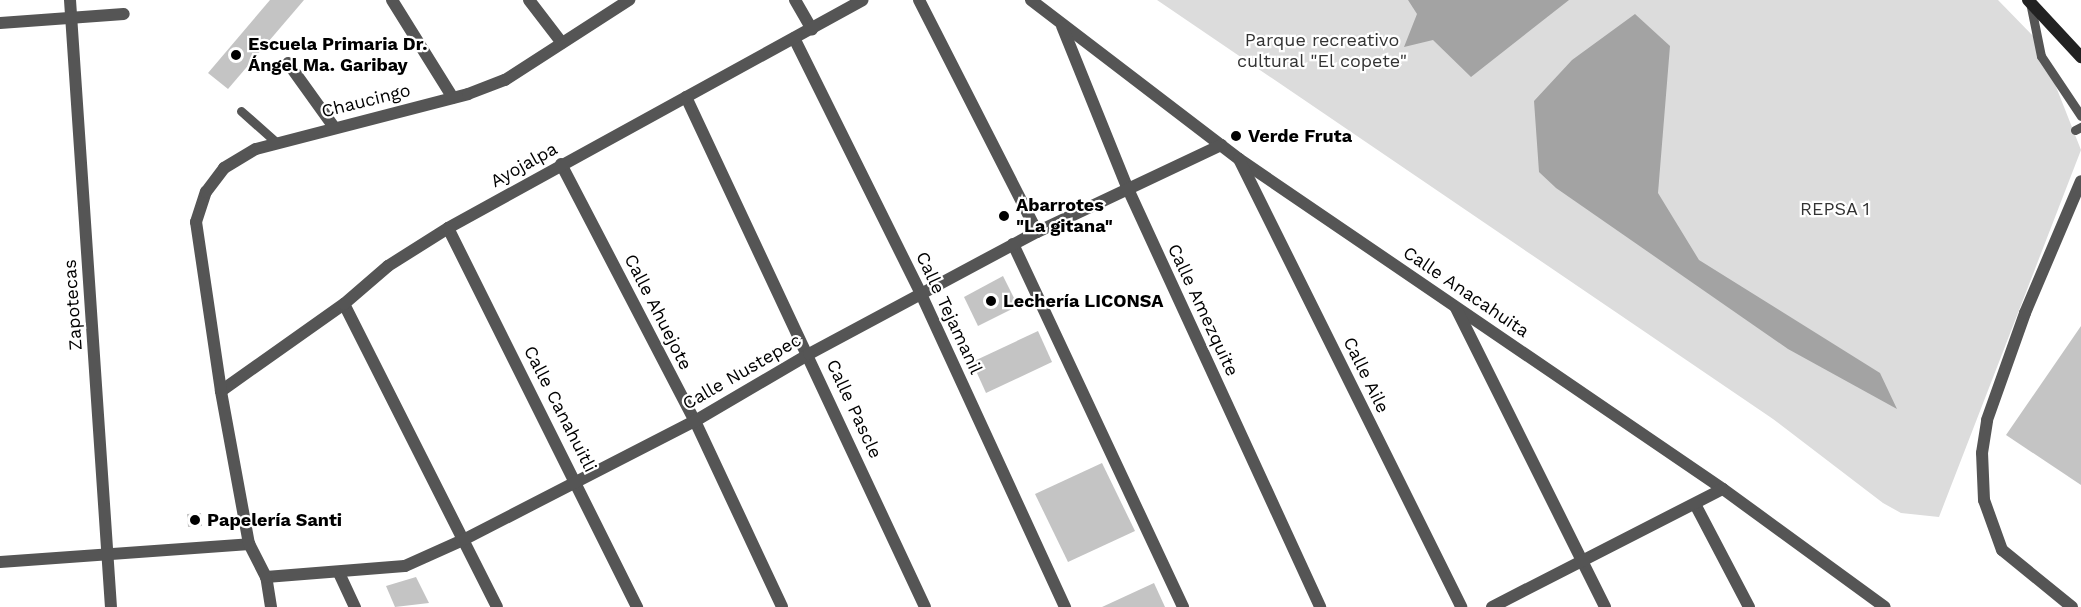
<!DOCTYPE html>
<meta charset="utf-8">
<style>
body{margin:0}
#map{position:relative;width:2081px;height:607px;overflow:hidden;background:#fff;font-family:"Work Sans",sans-serif}
div>[style]{position:absolute}
[style*='--x']{left:calc(var(--x)*1px);top:calc(var(--y)*1px);width:calc(var(--w)*1px);rotate:calc(var(--a)*1deg)}
.green>*{inset:0;background:#dcdcdc}
.water>*{inset:0;background:#a3a3a3}
.building>*{inset:0;background:#c4c4c4}
.service>*{height:9px;margin:-4.5px;padding:0 4.5px;transform-origin:4.5px;border-radius:4.5px;background:#555}
.minor>*{height:12px;margin:-6px;padding:0 6px;transform-origin:6px;border-radius:6px;background:#555}
.secondary>*{height:12px;margin:-6px;padding:0 6px;transform-origin:6px;border-radius:6px;background:#222}
.dots>*{width:16px;height:16px;translate:-50% -50%;box-sizing:border-box;border:3px solid #fff;border-radius:50%}
span{translate:-50% -50%;white-space:nowrap;text-align:center;line-height:1.15;-webkit-text-stroke:4.5px #fff;paint-order:stroke}
.park-label{font-size:18px;color:#333}
.poi-label{font-size:18px;color:#000;font-weight:700}
.left{translate:0 -50%;text-align:left}
.street-label{font-size:18px;color:#000}
</style>
<div id="map">
<div class="green">
<div style="clip-path:polygon(1157px 0,1998px 0,2038px 41px,2081px 150px,1939px 517px,1901px 513px,1883px 503px,1773px 419px)"></div>
</div>
<div class="water">
<div style="clip-path:polygon(1408px 0,1569px 0,1471px 77px,1433px 40px,1404px 47px,1417px 14px)"></div>
<div style="clip-path:polygon(1635px 14px,1670px 46px,1658px 193px,1699px 260px,1880px 373px,1897px 409px,1788px 349px,1556px 188px,1539px 172px,1534px 101px,1572px 60px)"></div>
</div>
<div class="building">
<div style="clip-path:polygon(270px 0,304px 0,228px 89px,208px 73px)"></div>
<div style="clip-path:polygon(1003px 276px,1018px 306px,978px 326px,964px 297px)"></div>
<div style="clip-path:polygon(2081px 326px,2081px 485px,2006px 435px)"></div>
<div style="clip-path:polygon(1038px 331px,1052px 362px,986px 393px,972px 362px)"></div>
<div style="clip-path:polygon(1102px 463px,1135px 531px,1068px 562px,1035px 494px)"></div>
<div style="clip-path:polygon(201px 513px,202px 526px,188px 527px,187px 514px)"></div>
<div style="clip-path:polygon(416px 577px,429px 603px,395px 607px,386px 586px)"></div>
<div style="clip-path:polygon(1154px 583px,1165px 607px,1102px 607px)"></div>
</div>
<div class="service">
<div style="--x:2030;--y:2;--w:55;--a:78.5"></div>
<div style="--x:2041;--y:56;--w:72;--a:56.3"></div>
<div style="--x:241;--y:111;--w:48;--a:41.6"></div>
<div style="--x:2075;--y:130;--w:7;--a:-27"></div>
</div>
<div class="minor">
<div style="--x:70;--y:0;--w:608;--a:86.14"></div>
<div style="--x:392;--y:0;--w:115;--a:58.1"></div>
<div style="--x:529;--y:0;--w:54;--a:52.5"></div>
<div style="--x:795;--y:0;--w:34;--a:60"></div>
<div style="--x:919;--y:0;--w:260;--a:63"></div>
<div style="--x:1031;--y:0;--w:262;--a:37.4"></div>
<div style="--x:1239;--y:159;--w:586;--a:34.29"></div>
<div style="--x:1723;--y:489;--w:200;--a:36.1"></div>
<div style="--x:0;--y:23;--w:124;--a:-4.2"></div>
<div style="--x:1062;--y:26;--w:176;--a:68"></div>
<div style="--x:1128;--y:189;--w:460;--a:65.3"></div>
<div style="--x:794;--y:38;--w:286;--a:63.6"></div>
<div style="--x:921;--y:294;--w:345;--a:65.3"></div>
<div style="--x:288;--y:63;--w:79;--a:54.3"></div>
<div style="--x:686;--y:97;--w:563;--a:64.89"></div>
<div style="--x:1239;--y:159;--w:500;--a:63.6"></div>
<div style="--x:561;--y:164;--w:290;--a:62.5"></div>
<div style="--x:695;--y:421;--w:205;--a:64.9"></div>
<div style="--x:448;--y:228;--w:424;--a:63.5"></div>
<div style="--x:1013;--y:244;--w:401;--a:64.9"></div>
<div style="--x:344;--y:304;--w:339;--a:63.2"></div>
<div style="--x:1456;--y:308;--w:334;--a:63.5"></div>
<div style="--x:221;--y:391;--w:151;--a:-35.3"></div>
<div style="--x:344;--y:304;--w:58;--a:-40.8"></div>
<div style="--x:388;--y:266;--w:71;--a:-32.3"></div>
<div style="--x:448;--y:228;--w:473;--a:-28.8"></div>
<div style="--x:1696;--y:506;--w:114;--a:62.3"></div>
<div style="--x:0;--y:562;--w:250;--a:-4.1"></div>
<div style="--x:339;--y:573;--w:38;--a:65"></div>
<div style="--x:266;--y:577;--w:139;--a:-4.5"></div>
<div style="--x:405;--y:566;--w:66;--a:-24.2"></div>
<div style="--x:465;--y:539;--w:259;--a:-27.2"></div>
<div style="--x:695;--y:421;--w:132;--a:-30.4"></div>
<div style="--x:809;--y:354;--w:259;--a:-28.2"></div>
<div style="--x:1037;--y:232;--w:204;--a:-25.3"></div>
<div style="--x:271;--y:607;--w:30;--a:-99"></div>
<div style="--x:266;--y:577;--w:37;--a:-117"></div>
<div style="--x:249;--y:544;--w:156;--a:-100.4"></div>
<div style="--x:221;--y:391;--w:171;--a:-98.4"></div>
<div style="--x:196;--y:222;--w:32;--a:-72"></div>
<div style="--x:206;--y:192;--w:30;--a:-53"></div>
<div style="--x:224;--y:168;--w:37;--a:-31"></div>
<div style="--x:256;--y:149;--w:219;--a:-14.5"></div>
<div style="--x:468;--y:94;--w:40;--a:-21"></div>
<div style="--x:505;--y:80;--w:148;--a:-32.8"></div>
<div style="--x:1492;--y:607;--w:259;--a:-27.1"></div>
<div style="--x:2072;--y:607;--w:90;--a:-140.8"></div>
<div style="--x:2002;--y:550;--w:53;--a:-109.8"></div>
<div style="--x:1984;--y:500;--w:47;--a:-92.4"></div>
<div style="--x:1982;--y:453;--w:33;--a:-81"></div>
<div style="--x:1987;--y:420;--w:114;--a:-70.4"></div>
<div style="--x:2025;--y:313;--w:143;--a:-67"></div>
</div>
<div class="secondary">
<div style="--x:2028;--y:0;--w:78;--a:47.1"></div>
</div>
<div class="dots">
<div style="left:236px;top:55px;background:#000"></div>
<div style="left:1236px;top:136px;background:#000"></div>
<div style="left:1004px;top:216px;background:#000"></div>
<div style="left:991px;top:301px;background:#000"></div>
<div style="left:195px;top:520px;background:#000"></div>
</div>
<div class="park-label">
<span style="left:1322px;top:51px">Parque recreativo<br>cultural "El copete"</span>
<span style="left:1835px;top:209px">REPSA 1</span>
</div>
<div class="poi-label">
<span class="left" style="left:248px;top:55px">Escuela Primaria Dr.<br>Ángel Ma. Garibay</span>
<span class="left" style="left:1248px;top:136px">Verde Fruta</span>
<span class="left" style="left:1016px;top:216px">Abarrotes<br>"La gitana"</span>
<span class="left" style="left:1003px;top:301px">Lechería LICONSA</span>
<span class="left" style="left:207px;top:520px">Papelería Santi</span>
</div>
<div class="street-label">
<span style="left:366px;top:101px;rotate:-14deg">Chaucingo</span>
<span style="left:524px;top:165px;rotate:-29deg">Ayojalpa</span>
<span style="left:1466px;top:292px;rotate:34deg">Calle Anacahuita</span>
<span style="left:73px;top:305px;rotate:-94deg">Zapotecas</span>
<span style="left:1203px;top:310px;rotate:65deg">Calle Amezquite</span>
<span style="left:658px;top:312px;rotate:63deg">Calle Ahuejote</span>
<span style="left:949px;top:313px;rotate:65deg">Calle Tejamanil</span>
<span style="left:742px;top:372px;rotate:-30deg">Calle Nustepec</span>
<span style="left:1366px;top:375px;rotate:64deg">Calle Aile</span>
<span style="left:560px;top:409px;rotate:63deg">Calle Canahuitli</span>
<span style="left:854px;top:409px;rotate:65deg">Calle Pascle</span>
</div>
</div>
